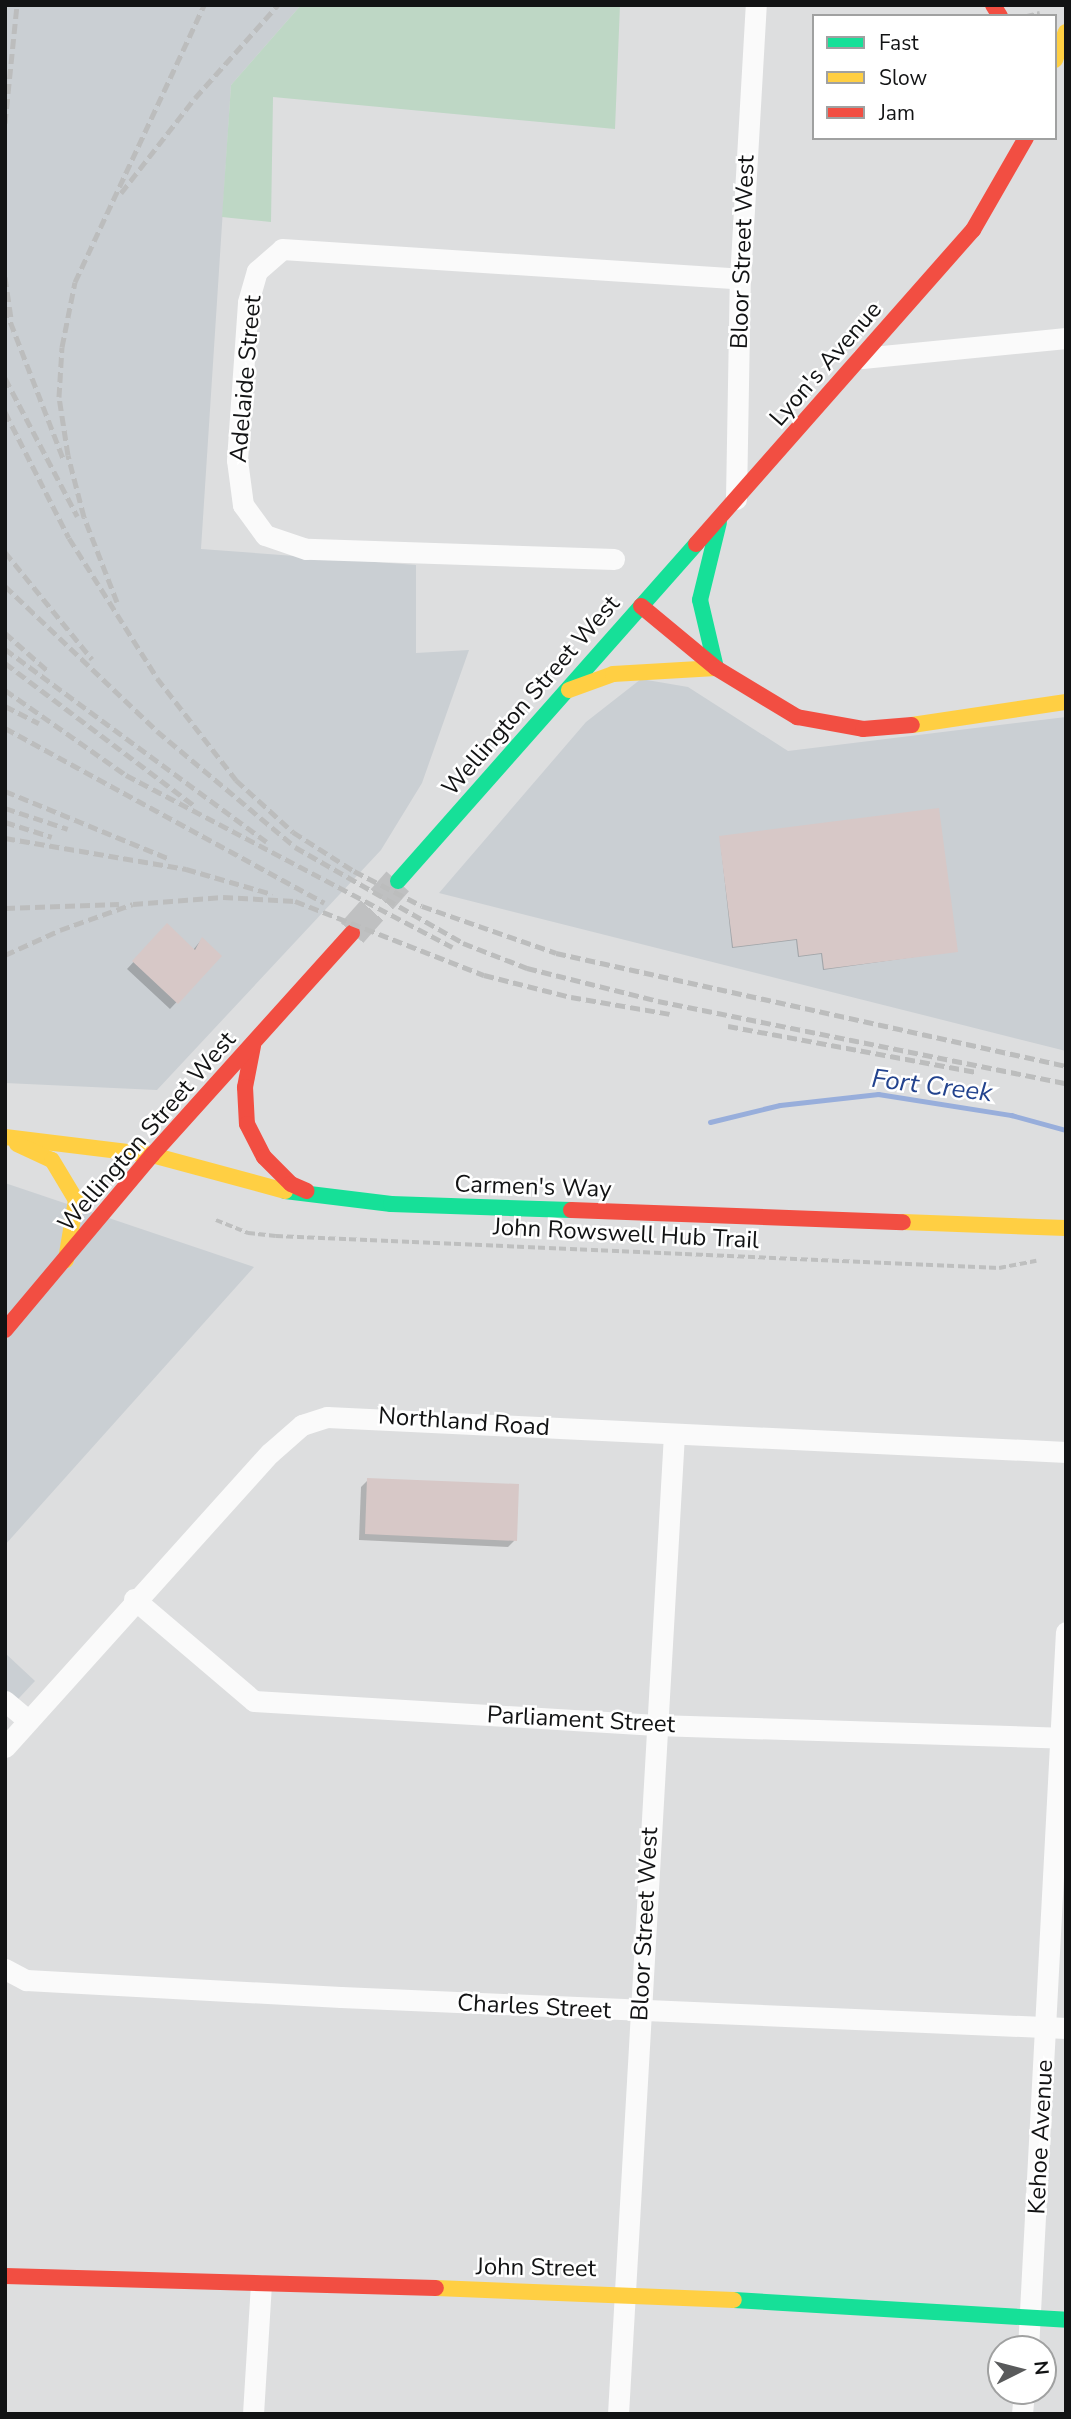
<!DOCTYPE html>
<style>
body{margin:0}
#map{position:relative;width:1071px;height:2419px;overflow:hidden;background:#dddedf;font-family:"Nunito Sans",sans-serif}
div>[style]{position:absolute}
[style*='--x']{left:calc(var(--x)*1px);top:calc(var(--y)*1px);width:calc(var(--w)*1px);rotate:calc(var(--a)*1deg)}
.built>*{inset:0;background:#cacfd3}
.green>*{inset:0;background:#bed7c5}
.shadow>*{inset:0;background:#0003}
.stream>*{height:5px;margin:-2.5px;padding:0 2.5px;transform-origin:2.5px;border-radius:2.5px;background:#98aedb}
.building>*{inset:0;background:#d7c8c7}
.secondary-tunnel>*{height:30px;margin-top:-15px;transform-origin:0;background:repeating-linear-gradient(90deg,#bfc0c1 0 30px,transparent 0 45px)}
.path>*{height:3.5px;margin-top:-1.75px;transform-origin:0;background:repeating-linear-gradient(90deg,#bebfbf 0 7px,transparent 0 10.5px)}
.street>*{height:21px;margin:-10.5px;padding:0 10.5px;transform-origin:10.5px;border-radius:10.5px;background:#fafafa}
.fast>*{height:16px;margin:-8px;padding:0 8px;transform-origin:8px;border-radius:8px;background:#16e098}
.slow>*{height:16px;margin:-8px;padding:0 8px;transform-origin:8px;border-radius:8px;background:#ffcf43}
.jam>*{height:16px;margin:-8px;padding:0 8px;transform-origin:8px;border-radius:8px;background:#f24e42}
.rail>*{height:5px;margin-top:-2.5px;transform-origin:0;background:repeating-linear-gradient(90deg,#bcbdbd 0 10px,transparent 0 15px)}
span{translate:-50% -50%;white-space:nowrap;text-align:center;line-height:1.15;-webkit-text-stroke:5px #fff;paint-order:stroke}
.street-label{font-size:24px;color:#121314}
.water-label{font-size:26px;color:#23438e;font-style:italic}
.frame{position:absolute;inset:0;border:7px solid #121314;pointer-events:none}
.legend{position:absolute;left:812px;top:14px;width:245px;height:126px;box-sizing:border-box;background:#fff;border:2px solid #a0a1a1;margin:0;padding:9px 12px;list-style:none;font-size:21px;color:#121314}
.legend li{display:flex;align-items:center;gap:14px;height:35px}
.legend b{width:35px;border:2px solid #a0a1a1}
.north{position:absolute;left:987px;top:2335px;width:70px;height:70px;box-sizing:border-box;background:#fff;border:2px solid #a0a1a1;border-radius:50%;rotate:84deg;font-size:19px;font-weight:700;line-height:28px;text-align:center;color:#121314}
.north::after{content:'';display:block;margin:auto;width:24px;height:32px;background:#595a5b;clip-path:polygon(50% 0,100% 100%,50% 72%,0 100%)}
</style>
<div id="map">
<div class="built">
<div style="clip-path:polygon(5px 5px,301px 5px,231px 85px,201px 549px,416px 565px,416px 653px,469px 650px,422px 783px,381px 850px,157px 1090px,5px 1083px)"></div>
<div style="clip-path:polygon(641px 679px,688px 687px,788px 751px,1066px 717px,1066px 1051px,439px 893px,586px 722px)"></div>
<div style="clip-path:polygon(5px 1183px,254px 1267px,5px 1545px)"></div>
<div style="clip-path:polygon(5px 1653px,35px 1681px,5px 1713px)"></div>
</div>
<div class="green">
<div style="clip-path:polygon(301px 5px,620px 5px,615px 129px,273px 97px,271px 222px,222px 217px,231px 85px)"></div>
</div>
<div class="shadow">
<div style="clip-path:polygon(720px 838px,956px 951px,823px 970px,821px 954px,798px 957px,796px 940px,732px 948px)"></div>
<div style="clip-path:polygon(167px 926px,193px 950px,202px 939px,220px 956px,170px 1009px,127px 969px)"></div>
<div style="clip-path:polygon(368px 1480px,515px 1540px,508px 1547px,359px 1540px,361px 1487px)"></div>
</div>
<div class="stream">
<div style="--x:710;--y:1122;--w:72;--a:-13.7"></div>
<div style="--x:780;--y:1105;--w:99;--a:-6.4"></div>
<div style="--x:878;--y:1094;--w:135;--a:9"></div>
<div style="--x:1011;--y:1115;--w:57;--a:15.3"></div>
</div>
<div class="building">
<div style="clip-path:polygon(939px 808px,958px 952px,824px 969px,822px 953px,799px 956px,797px 939px,733px 947px,719px 836px)"></div>
<div style="clip-path:polygon(167px 923px,195px 950px,202px 937px,222px 956px,178px 1004px,132px 961px)"></div>
<div style="clip-path:polygon(367px 1478px,519px 1484px,517px 1541px,365px 1534px)"></div>
</div>
<div class="secondary-tunnel">
<div style="--x:352;--y:933;--w:69;--a:-48.5"></div>
</div>
<div class="path">
<div style="--x:1027;--y:16;--w:13;--a:-13"></div>
<div style="--x:216;--y:1220;--w:35;--a:22"></div>
<div style="--x:248;--y:1233;--w:28;--a:6"></div>
<div style="--x:276;--y:1236;--w:724;--a:2.53"></div>
<div style="--x:999;--y:1268;--w:38;--a:-11"></div>
</div>
<div class="street">
<div style="--x:862;--y:358;--w:205;--a:-5.6"></div>
<div style="--x:736;--y:499;--w:220;--a:-89"></div>
<div style="--x:740;--y:279;--w:274;--a:-86.7"></div>
<div style="--x:614;--y:559;--w:308;--a:-178.1"></div>
<div style="--x:306;--y:549;--w:43;--a:-161.1"></div>
<div style="--x:265;--y:535;--w:37;--a:-126"></div>
<div style="--x:243;--y:505;--w:45;--a:-97.6"></div>
<div style="--x:237;--y:460;--w:158;--a:-86"></div>
<div style="--x:248;--y:302;--w:32;--a:-74"></div>
<div style="--x:257;--y:271;--w:33;--a:-41"></div>
<div style="--x:282;--y:249;--w:459;--a:3.7"></div>
<div style="--x:134;--y:1599;--w:157;--a:40.4"></div>
<div style="--x:254;--y:1701;--w:403;--a:3.4"></div>
<div style="--x:656;--y:1725;--w:410;--a:1.8"></div>
<div style="--x:5;--y:1701;--w:30;--a:40"></div>
<div style="--x:5;--y:1747;--w:396;--a:-48"></div>
<div style="--x:270;--y:1453;--w:43;--a:-41.2"></div>
<div style="--x:302;--y:1425;--w:26;--a:-18"></div>
<div style="--x:327;--y:1417;--w:740;--a:2.71"></div>
<div style="--x:5;--y:1969;--w:24;--a:28"></div>
<div style="--x:26;--y:1980;--w:315;--a:3.1"></div>
<div style="--x:341;--y:1997;--w:726;--a:2.45"></div>
<div style="--x:1028;--y:2349;--w:718;--a:-86.97"></div>
<div style="--x:253;--y:2414;--w:129;--a:-86.5"></div>
<div style="--x:618;--y:2414;--w:981;--a:-86.73"></div>
<div style="--x:1022;--y:2414;--w:23;--a:-85"></div>
</div>
<div class="fast">
<div style="--x:716;--y:668;--w:70;--a:-103.2"></div>
<div style="--x:700;--y:600;--w:80;--a:-76.3"></div>
<div style="--x:398;--y:881;--w:450;--a:-48.5"></div>
<div style="--x:285;--y:1191;--w:107;--a:7"></div>
<div style="--x:391;--y:1204;--w:180;--a:1.9"></div>
<div style="--x:734;--y:2300;--w:333;--a:3.4"></div>
</div>
<div class="slow">
<div style="--x:1055;--y:60;--w:30;--a:-69"></div>
<div style="--x:569;--y:690;--w:47;--a:-20"></div>
<div style="--x:613;--y:674;--w:103;--a:-3.3"></div>
<div style="--x:912;--y:725;--w:156;--a:-8.5"></div>
<div style="--x:5;--y:1137;--w:148;--a:7"></div>
<div style="--x:152;--y:1155;--w:138;--a:15.1"></div>
<div style="--x:17;--y:1144;--w:38;--a:25"></div>
<div style="--x:52;--y:1160;--w:47;--a:59"></div>
<div style="--x:76;--y:1200;--w:61;--a:99.5"></div>
<div style="--x:903;--y:1222;--w:163;--a:2.1"></div>
<div style="--x:436;--y:2288;--w:298;--a:2.3"></div>
</div>
<div class="jam">
<div style="--x:993;--y:5;--w:13;--a:58"></div>
<div style="--x:696;--y:544;--w:419;--a:-48.6"></div>
<div style="--x:973;--y:230;--w:106;--a:-60.1"></div>
<div style="--x:641;--y:606;--w:97;--a:39.6"></div>
<div style="--x:716;--y:668;--w:95;--a:31.2"></div>
<div style="--x:797;--y:717;--w:67;--a:10.3"></div>
<div style="--x:863;--y:729;--w:49;--a:-4.7"></div>
<div style="--x:253;--y:1046;--w:42;--a:101"></div>
<div style="--x:245;--y:1087;--w:37;--a:87"></div>
<div style="--x:247;--y:1124;--w:37;--a:63"></div>
<div style="--x:264;--y:1157;--w:38;--a:45"></div>
<div style="--x:291;--y:1184;--w:17;--a:24"></div>
<div style="--x:571;--y:1210;--w:332;--a:2.1"></div>
<div style="--x:5;--y:1330;--w:229;--a:-50"></div>
<div style="--x:152;--y:1155;--w:299;--a:-48"></div>
<div style="--x:5;--y:2276;--w:431;--a:1.6"></div>
</div>
<div class="rail">
<div style="--x:5;--y:123;--w:119;--a:-84.2"></div>
<div style="--x:121;--y:193;--w:120;--a:-52.1"></div>
<div style="--x:195;--y:98;--w:125;--a:-48.3"></div>
<div style="--x:5;--y:277;--w:41;--a:81.7"></div>
<div style="--x:5;--y:308;--w:161;--a:68.9"></div>
<div style="--x:5;--y:378;--w:156;--a:62.4"></div>
<div style="--x:5;--y:412;--w:141;--a:63.1"></div>
<div style="--x:69;--y:538;--w:165;--a:57.8"></div>
<div style="--x:157;--y:678;--w:129;--a:52.2"></div>
<div style="--x:236;--y:780;--w:77;--a:42.4"></div>
<div style="--x:293;--y:832;--w:72;--a:32.6"></div>
<div style="--x:354;--y:871;--w:76;--a:27.2"></div>
<div style="--x:422;--y:906;--w:142;--a:19.3"></div>
<div style="--x:556;--y:953;--w:522;--a:12.49"></div>
<div style="--x:5;--y:552;--w:138;--a:50.9"></div>
<div style="--x:5;--y:586;--w:210;--a:43.6"></div>
<div style="--x:157;--y:731;--w:180;--a:40"></div>
<div style="--x:295;--y:847;--w:193;--a:29.7"></div>
<div style="--x:463;--y:943;--w:69;--a:21.3"></div>
<div style="--x:527;--y:968;--w:135;--a:14.1"></div>
<div style="--x:658;--y:1001;--w:416;--a:11.4"></div>
<div style="--x:117;--y:602;--w:91;--a:-111.2"></div>
<div style="--x:84;--y:517;--w:64;--a:-104.5"></div>
<div style="--x:68;--y:455;--w:59;--a:-98.8"></div>
<div style="--x:59;--y:397;--w:50;--a:-86.6"></div>
<div style="--x:62;--y:347;--w:66;--a:-78.7"></div>
<div style="--x:75;--y:282;--w:306;--a:-65"></div>
<div style="--x:5;--y:633;--w:56;--a:41.4"></div>
<div style="--x:5;--y:649;--w:325;--a:36.4"></div>
<div style="--x:5;--y:663;--w:238;--a:37"></div>
<div style="--x:5;--y:690;--w:148;--a:35.1"></div>
<div style="--x:126;--y:775;--w:369;--a:27.8"></div>
<div style="--x:5;--y:706;--w:38;--a:27"></div>
<div style="--x:5;--y:728;--w:364;--a:28.7"></div>
<div style="--x:5;--y:791;--w:178;--a:22.4"></div>
<div style="--x:5;--y:808;--w:66;--a:18.4"></div>
<div style="--x:5;--y:822;--w:49;--a:17.7"></div>
<div style="--x:5;--y:838;--w:184;--a:9.7"></div>
<div style="--x:186;--y:869;--w:90;--a:16.2"></div>
<div style="--x:5;--y:908;--w:114;--a:-2"></div>
<div style="--x:5;--y:955;--w:60;--a:-24.4"></div>
<div style="--x:60;--y:930;--w:77;--a:-19.6"></div>
<div style="--x:133;--y:904;--w:90;--a:-4.4"></div>
<div style="--x:223;--y:897;--w:72;--a:3.2"></div>
<div style="--x:295;--y:901;--w:203;--a:21.4"></div>
<div style="--x:484;--y:975;--w:90;--a:14.2"></div>
<div style="--x:571;--y:997;--w:100;--a:9.7"></div>
<div style="--x:728;--y:1026;--w:251;--a:10.5"></div>
</div>
<div class="street-label">
<span style="left:743px;top:252px;rotate:-88deg">Bloor Street West</span>
<span style="left:826px;top:364px;rotate:-49deg">Lyon's Avenue</span>
<span style="left:246px;top:379px;rotate:-85deg">Adelaide Street</span>
<span style="left:531px;top:696px;rotate:-49deg">Wellington Street West</span>
<span style="left:147px;top:1132px;rotate:-49deg">Wellington Street West</span>
<span style="left:533px;top:1187px;rotate:2deg">Carmen's Way</span>
<span style="left:626px;top:1234px;rotate:3deg">John Rowswell Hub Trail</span>
<span style="left:464px;top:1422px;rotate:4deg">Northland Road</span>
<span style="left:581px;top:1720px;rotate:3deg">Parliament Street</span>
<span style="left:645px;top:1924px;rotate:-87deg">Bloor Street West</span>
<span style="left:534px;top:2007px;rotate:3deg">Charles Street</span>
<span style="left:1041px;top:2137px;rotate:-87deg">Kehoe Avenue</span>
<span style="left:536px;top:2268px;rotate:1deg">John Street</span>
</div>
<div class="water-label">
<span style="left:932px;top:1086px;rotate:7deg">Fort Creek</span>
</div>
<div class="frame"></div>
<ul class="legend">
<li><b style="height:9px;background:#16e098"></b>Fast</li>
<li><b style="height:9px;background:#ffcf43"></b>Slow</li>
<li><b style="height:9px;background:#f24e42"></b>Jam</li>
</ul>
<div class="north">N</div>
</div>
